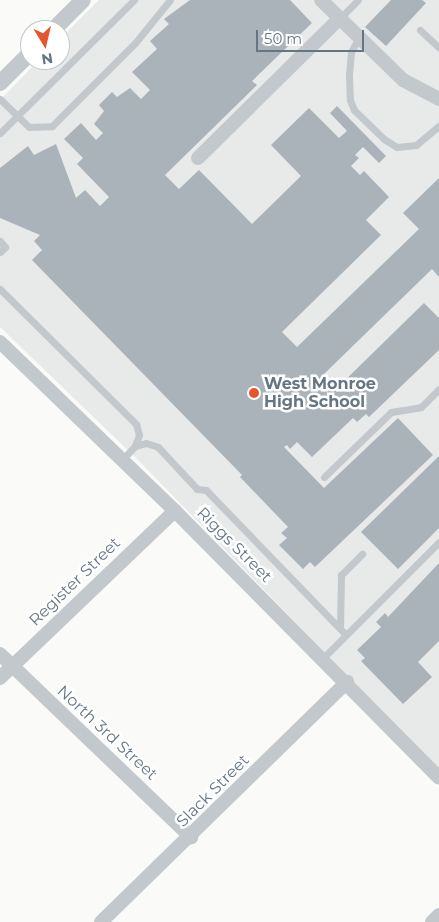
<!DOCTYPE html>
<style>
body{margin:0}
#map{position:relative;width:439px;height:922px;overflow:hidden;background:#fafaf8;font-family:Montserrat,sans-serif}
div>[style]{position:absolute}
[style*='--x']{left:calc(var(--x)*1px);top:calc(var(--y)*1px);width:calc(var(--w)*1px);rotate:calc(var(--a)*1deg)}
.built>*{inset:0;background:#e8e9e9}
.building>*{inset:0;background:#aab3b9}
.service>*{height:7px;margin:-3.5px;padding:0 3.5px;transform-origin:3.5px;border-radius:3.5px;background:#c3c8cc}
.minor>*{height:14px;margin:-7px;padding:0 7px;transform-origin:7px;border-radius:7px;background:#c3c8cc}
.tertiary>*{height:16px;margin:-8px;padding:0 8px;transform-origin:8px;border-radius:8px;background:#c3c8cc}
.dots>*{width:14px;height:14px;translate:-50% -50%;box-sizing:border-box;border:2px solid #fff;border-radius:50%}
span{translate:-50% -50%;white-space:nowrap;text-align:center;line-height:1.15;-webkit-text-stroke:5px #fff;paint-order:stroke}
.poi-label{font-size:16px;color:#657683;font-weight:700}
.left{translate:0 -50%;text-align:left}
.street-label{font-size:16px;color:#657683}
.north{position:absolute;left:20px;top:20px;width:50px;height:50px;box-sizing:border-box;background:#fff;border:1px solid #c1c8cd;border-radius:50%;rotate:171deg;font-size:14px;font-weight:700;line-height:20px;text-align:center;color:#657683}
.north::after{content:'';display:block;margin:auto;width:18px;height:22px;background:#e4572e;clip-path:polygon(50% 0,100% 100%,50% 72%,0 100%)}
.scale{position:absolute;left:256px;top:30px;width:108px;height:22px;box-sizing:border-box;border:2px solid #657683;border-top:0;padding-left:6px;font-size:15px;line-height:18px;white-space:nowrap;color:#657683;-webkit-text-stroke:4px #fff;paint-order:stroke}
</style>
<div id="map">
<div class="built">
<div style="clip-path:polygon(99px 0,439px 0,439px 770px,137px 459px,0 327px,0 100px,39px 60px,60px 60px,60px 39px)"></div>
</div>
<div class="building">
<div style="clip-path:polygon(190px 0,290px 0,312px 23px,252px 81px,257px 85px,165px 175px,179px 189px,199px 170px,252px 224px,301px 176px,271px 145px,309px 108px,339px 138px,347px 131px,330px 113px,337px 106px,386px 156px,379px 163px,363px 147px,355px 155px,359px 158px,351px 166px,360px 175px,364px 171px,389px 197px,366px 220px,381px 235px,282px 332px,297px 347px,419px 229px,403px 213px,439px 178px,439px 277px,432px 269px,323px 375px,336px 389px,424px 303px,439px 318px,439px 350px,369px 417px,366px 414px,357px 422px,353px 418px,312px 457px,297px 442px,290px 449px,287px 445px,284px 447px,324px 488px,398px 418px,433px 455px,315px 567px,310px 562px,303px 569px,279px 545px,287px 538px,281px 533px,288px 527px,240px 477px,242px 475px,32px 260px,42px 250px,34px 241px,40px 235px,0 218px,0 168px,28px 146px,34px 155px,56px 144px,76px 198px,85px 190px,100px 206px,109px 197px,77px 164px,83px 158px,64px 139px,81px 123px,96px 140px,103px 133px,94px 124px,104px 111px,99px 105px,112px 92px,117px 97px,130px 88px,141px 99px,150px 90px,132px 72px,157px 49px,150px 41px,169px 24px,164px 19px)"></div>
<div style="clip-path:polygon(391px 0,422px 0,426px 3px,386px 46px,365px 27px)"></div>
<div style="clip-path:polygon(439px 456px,439px 528px,398px 569px,361px 532px)"></div>
<div style="clip-path:polygon(439px 563px,439px 641px,418px 662px,432px 677px,403px 704px,361px 661px,365px 658px,357px 650px,381px 627px,376px 622px,385px 613px,388px 617px)"></div>
</div>
<div class="service">
<div style="--x:340;--y:18;--w:25;--a:-45"></div>
<div style="--x:420;--y:30;--w:26;--a:43"></div>
<div style="--x:359;--y:37;--w:17;--a:118"></div>
<div style="--x:351;--y:52;--w:23;--a:95"></div>
<div style="--x:349;--y:75;--w:25;--a:88"></div>
<div style="--x:350;--y:100;--w:11;--a:68"></div>
<div style="--x:354;--y:110;--w:42;--a:44"></div>
<div style="--x:384;--y:139;--w:15;--a:32"></div>
<div style="--x:397;--y:147;--w:19;--a:-6"></div>
<div style="--x:416;--y:145;--w:30;--a:-40"></div>
<div style="--x:0;--y:99;--w:40;--a:44"></div>
<div style="--x:29;--y:127;--w:23;--a:-2"></div>
<div style="--x:52;--y:126;--w:117;--a:-45"></div>
<div style="--x:135;--y:43;--w:55;--a:-50.9"></div>
<div style="--x:0;--y:133;--w:189;--a:-44.8"></div>
<div style="--x:0;--y:241;--w:8;--a:50"></div>
<div style="--x:5;--y:247;--w:7;--a:135"></div>
<div style="--x:0;--y:289;--w:192;--a:44.8"></div>
<div style="--x:136;--y:424;--w:11;--a:75"></div>
<div style="--x:139;--y:435;--w:12;--a:110"></div>
<div style="--x:135;--y:446;--w:19;--a:133"></div>
<div style="--x:135;--y:446;--w:11;--a:-15"></div>
<div style="--x:146;--y:443;--w:13;--a:18"></div>
<div style="--x:158;--y:447;--w:57;--a:47.1"></div>
<div style="--x:197;--y:489;--w:9;--a:6"></div>
<div style="--x:206;--y:490;--w:200;--a:46"></div>
<div style="--x:324;--y:477;--w:93;--a:-44.1"></div>
<div style="--x:391;--y:412;--w:30;--a:-9"></div>
<div style="--x:421;--y:407;--w:25;--a:-45"></div>
<div style="--x:340;--y:628;--w:53;--a:-88.9"></div>
<div style="--x:341;--y:575;--w:30;--a:-45"></div>
<div style="--x:323;--y:658;--w:164;--a:-45"></div>
</div>
<div class="minor">
<div style="--x:321;--y:0;--w:115;--a:44.3"></div>
<div style="--x:403;--y:80;--w:41;--a:27.8"></div>
<div style="--x:198;--y:158;--w:199;--a:-44.6"></div>
<div style="--x:0;--y:342;--w:243;--a:44"></div>
<div style="--x:175;--y:511;--w:375;--a:45.3"></div>
<div style="--x:0;--y:654;--w:265;--a:43.8"></div>
<div style="--x:0;--y:678;--w:242;--a:-43.7"></div>
<div style="--x:101;--y:922;--w:344;--a:-44.3"></div>
<div style="--x:432;--y:922;--w:10;--a:-45"></div>
</div>
<div class="tertiary">
<div style="--x:53;--y:30;--w:42;--a:-45"></div>
<div style="--x:0;--y:83;--w:42;--a:-45"></div>
</div>
<div class="dots">
<div style="left:254px;top:393px;background:#e4572e"></div>
</div>
<div class="poi-label">
<span class="left" style="left:264px;top:393px">West Monroe<br>High School</span>
</div>
<div class="street-label">
<span style="left:234px;top:545px;rotate:45deg">Riggs Street</span>
<span style="left:75px;top:582px;rotate:-44deg">Register Street</span>
<span style="left:107px;top:733px;rotate:43deg">North 3rd Street</span>
<span style="left:213px;top:791px;rotate:-45deg">Slack Street</span>
</div>
<div class="north">N</div>
<div class="scale">50 m</div>
</div>
